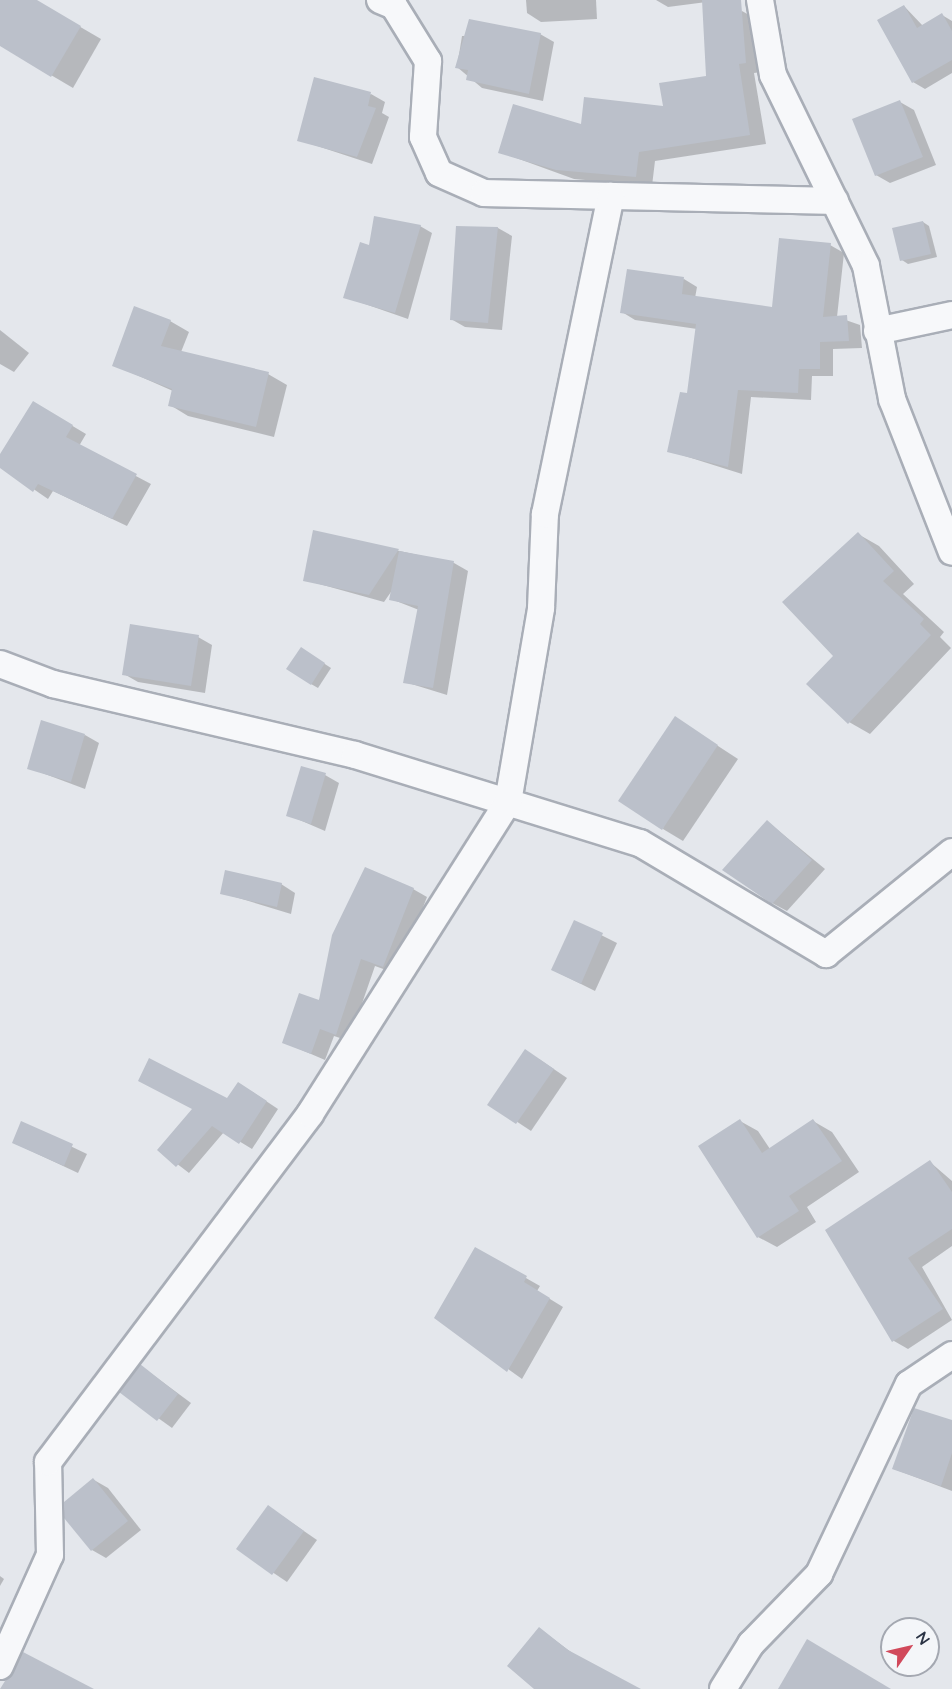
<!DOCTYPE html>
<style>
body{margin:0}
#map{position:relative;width:952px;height:1689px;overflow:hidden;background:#e4e7ec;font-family:Quicksand,sans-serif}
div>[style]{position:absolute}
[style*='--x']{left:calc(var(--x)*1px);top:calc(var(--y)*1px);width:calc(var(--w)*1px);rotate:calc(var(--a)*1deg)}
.shadow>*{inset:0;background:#0003}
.building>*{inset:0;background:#bbc0ca}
.roads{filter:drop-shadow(2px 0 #a9aeb7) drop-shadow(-2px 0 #a9aeb7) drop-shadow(0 2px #a9aeb7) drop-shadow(0 -2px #a9aeb7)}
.street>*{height:26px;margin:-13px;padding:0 13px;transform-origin:13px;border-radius:13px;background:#f7f8fa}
span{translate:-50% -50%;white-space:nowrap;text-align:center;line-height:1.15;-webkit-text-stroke:5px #f4f6f9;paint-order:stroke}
.north{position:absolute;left:880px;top:1617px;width:60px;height:60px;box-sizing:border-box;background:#f4f6f9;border:2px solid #a4a8b1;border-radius:50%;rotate:56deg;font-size:16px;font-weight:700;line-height:24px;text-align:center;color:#2b3445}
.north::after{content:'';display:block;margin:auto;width:21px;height:27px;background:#d1495b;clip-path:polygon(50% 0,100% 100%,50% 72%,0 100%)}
</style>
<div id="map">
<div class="shadow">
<div style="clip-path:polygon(0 0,34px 0,101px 39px,73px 88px,0 45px)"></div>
<div style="clip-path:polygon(526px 0,596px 0,597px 19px,541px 22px,527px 13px)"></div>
<div style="clip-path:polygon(656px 0,722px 0,668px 7px)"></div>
<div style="clip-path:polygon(904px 6px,923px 26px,942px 15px,952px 21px,952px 73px,925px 89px,913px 82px)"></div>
<div style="clip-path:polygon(742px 11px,758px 20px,762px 72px,754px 73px,766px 144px,655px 161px,652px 186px,574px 179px,500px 152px,665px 108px,708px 77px)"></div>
<div style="clip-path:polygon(540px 34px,554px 42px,543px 101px,482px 88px,457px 67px,462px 36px)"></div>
<div style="clip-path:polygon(371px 94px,385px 102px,382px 113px,389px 117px,372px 164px,299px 140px)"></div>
<div style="clip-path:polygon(900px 102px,914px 110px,936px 165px,890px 183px,876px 175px)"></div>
<div style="clip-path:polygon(923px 222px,929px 226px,937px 257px,908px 264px,902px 260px)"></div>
<div style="clip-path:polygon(420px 226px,432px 233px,408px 319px,345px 297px)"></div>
<div style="clip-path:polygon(457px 227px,498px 228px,512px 236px,502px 330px,465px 327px,451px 319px)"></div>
<div style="clip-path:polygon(830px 245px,844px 253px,837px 317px,860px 325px,862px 348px,833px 349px,833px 376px,812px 376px,811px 400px,751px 397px,742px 474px,669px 451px,688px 395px,697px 329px,635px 320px,622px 312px,684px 279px,697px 287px,695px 298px,773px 309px)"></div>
<div style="clip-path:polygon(170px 321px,189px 332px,181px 352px,268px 374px,287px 385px,274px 437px,188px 416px,170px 405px,173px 391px,114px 365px)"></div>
<div style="clip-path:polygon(0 330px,29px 353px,14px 372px,0 364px)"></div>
<div style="clip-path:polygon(34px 403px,86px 434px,79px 446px,151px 484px,127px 526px,53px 491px,48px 499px,0 466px,0 457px)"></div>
<div style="clip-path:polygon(314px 532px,454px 563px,468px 571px,447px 695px,405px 682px,419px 610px,391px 599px,393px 589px,384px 602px,305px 580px)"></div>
<div style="clip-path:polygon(858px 534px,879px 546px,914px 584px,903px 594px,944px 632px,940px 637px,951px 648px,870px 734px,849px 722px,835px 656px)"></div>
<div style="clip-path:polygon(198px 637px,212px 645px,205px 693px,138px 682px,124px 674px)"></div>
<div style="clip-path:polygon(308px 653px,331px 668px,318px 688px,311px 684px)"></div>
<div style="clip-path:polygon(675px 718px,738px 759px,683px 841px,663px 829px)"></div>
<div style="clip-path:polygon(85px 735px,99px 743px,85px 789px,29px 768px)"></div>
<div style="clip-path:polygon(325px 775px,339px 783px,325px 831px,288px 815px)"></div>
<div style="clip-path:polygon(768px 822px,825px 869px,787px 911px,772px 903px)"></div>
<div style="clip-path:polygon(281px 884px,295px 893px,291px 914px,222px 893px)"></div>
<div style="clip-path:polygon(413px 889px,427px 897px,397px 974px,375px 966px,349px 1041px,334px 1036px,325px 1060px,283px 1042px)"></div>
<div style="clip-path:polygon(575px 922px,617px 943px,595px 991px,553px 970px)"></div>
<div style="clip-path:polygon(539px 1059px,567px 1078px,531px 1131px,490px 1104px)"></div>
<div style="clip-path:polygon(251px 1091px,278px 1109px,252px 1149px,224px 1132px,189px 1173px,159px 1150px,227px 1100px)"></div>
<div style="clip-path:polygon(740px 1121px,758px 1131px,770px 1149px,813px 1121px,832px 1132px,859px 1172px,807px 1207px,816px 1222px,777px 1247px,758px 1237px)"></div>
<div style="clip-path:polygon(22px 1123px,87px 1154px,78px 1173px,14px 1143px)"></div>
<div style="clip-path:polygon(930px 1162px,952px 1181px,952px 1246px,922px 1267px,952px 1320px,908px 1349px,894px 1341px,827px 1230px)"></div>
<div style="clip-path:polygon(475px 1249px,540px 1286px,537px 1291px,563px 1307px,522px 1379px,436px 1317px)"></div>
<div style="clip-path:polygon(141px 1366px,191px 1403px,172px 1428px,122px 1392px)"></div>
<div style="clip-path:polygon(952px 1422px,952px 1491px,894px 1469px)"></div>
<div style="clip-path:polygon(94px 1480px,108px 1488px,141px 1530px,106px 1558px,92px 1550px,66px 1517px)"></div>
<div style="clip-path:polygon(269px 1507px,317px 1540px,287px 1582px,238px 1549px)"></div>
<div style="clip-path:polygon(0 1576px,4px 1579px,0 1586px)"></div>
<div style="clip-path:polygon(540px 1629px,579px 1658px,638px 1689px,536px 1689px)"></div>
</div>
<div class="building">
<div style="clip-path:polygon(0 0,37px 0,81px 26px,51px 77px,0 46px)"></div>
<div style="clip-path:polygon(702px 0,741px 0,746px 63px,739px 64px,750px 135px,639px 152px,636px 177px,556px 170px,498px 153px,513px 104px,581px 124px,584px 97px,663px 106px,659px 83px,706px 76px)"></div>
<div style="clip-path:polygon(904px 5px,917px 28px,942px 13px,952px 31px,952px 60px,912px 83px,877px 20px)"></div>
<div style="clip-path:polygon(469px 19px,541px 33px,529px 94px,466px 80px,468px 70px,455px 68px)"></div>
<div style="clip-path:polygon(314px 77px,371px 92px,368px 106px,376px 108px,357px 157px,297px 141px)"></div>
<div style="clip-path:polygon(900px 100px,923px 157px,875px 176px,852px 119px)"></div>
<div style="clip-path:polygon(374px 216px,421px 225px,395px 313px,343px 298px,360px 242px,369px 245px)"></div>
<div style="clip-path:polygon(923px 221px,931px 254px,900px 261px,892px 228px)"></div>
<div style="clip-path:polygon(456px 226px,498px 227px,488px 323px,450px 320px)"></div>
<div style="clip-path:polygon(779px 238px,831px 243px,823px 317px,847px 315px,849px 341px,820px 342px,820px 369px,799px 369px,798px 393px,738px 390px,728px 467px,667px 452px,680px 392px,687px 393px,696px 324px,620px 313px,627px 269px,684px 277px,682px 294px,772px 307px)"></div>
<div style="clip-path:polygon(134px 306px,171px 320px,161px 346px,269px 372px,256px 427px,168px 406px,172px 389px,112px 366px)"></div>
<div style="clip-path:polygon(33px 401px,73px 425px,66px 437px,137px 474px,112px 519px,38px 484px,33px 492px,0 468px,0 454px)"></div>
<div style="clip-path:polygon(313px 530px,399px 549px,369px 595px,303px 581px)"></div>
<div style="clip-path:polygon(858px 532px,894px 571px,883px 581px,924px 619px,920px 624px,931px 635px,848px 724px,806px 684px,833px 656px,782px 602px)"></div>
<div style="clip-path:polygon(399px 551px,454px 561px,433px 688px,403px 683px,418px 606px,389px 600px)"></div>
<div style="clip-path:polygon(130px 624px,199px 635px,191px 686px,122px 675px)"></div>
<div style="clip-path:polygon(301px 647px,325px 663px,311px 685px,286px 669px)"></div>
<div style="clip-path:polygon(675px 716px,718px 745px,662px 830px,618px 801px)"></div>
<div style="clip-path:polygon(41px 720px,85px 734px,71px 782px,27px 769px)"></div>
<div style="clip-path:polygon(301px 766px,326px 773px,311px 824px,286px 816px)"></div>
<div style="clip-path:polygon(767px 820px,812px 860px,772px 904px,722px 870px)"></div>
<div style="clip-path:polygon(365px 867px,414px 888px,383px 967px,361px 959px,336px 1035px,320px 1029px,311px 1054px,282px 1043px,299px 993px,319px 1000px,332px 935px)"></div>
<div style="clip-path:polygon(225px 870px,282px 883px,277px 907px,220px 894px)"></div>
<div style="clip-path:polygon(574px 920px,603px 933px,581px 984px,551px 970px)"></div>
<div style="clip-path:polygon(525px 1049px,554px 1069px,516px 1124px,487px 1105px)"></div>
<div style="clip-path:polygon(149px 1058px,227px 1098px,238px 1082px,267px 1101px,239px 1144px,212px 1126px,176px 1167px,157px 1150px,192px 1109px,138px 1081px)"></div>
<div style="clip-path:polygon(740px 1119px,762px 1153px,813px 1119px,842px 1161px,789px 1196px,799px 1211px,757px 1238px,698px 1146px)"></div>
<div style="clip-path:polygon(21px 1121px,73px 1144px,64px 1166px,12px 1143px)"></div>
<div style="clip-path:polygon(930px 1160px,952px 1192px,952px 1229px,908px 1258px,943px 1309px,892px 1342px,825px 1230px)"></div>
<div style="clip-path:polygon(475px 1247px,527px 1276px,524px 1282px,550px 1298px,507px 1372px,434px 1318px)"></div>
<div style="clip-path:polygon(140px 1364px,178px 1394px,157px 1421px,119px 1392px)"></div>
<div style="clip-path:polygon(914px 1408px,952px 1420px,952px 1453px,941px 1486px,892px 1469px)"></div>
<div style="clip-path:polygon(93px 1478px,128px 1521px,91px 1551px,64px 1518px,64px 1502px)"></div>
<div style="clip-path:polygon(268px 1505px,304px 1531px,272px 1575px,236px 1549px)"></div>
<div style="clip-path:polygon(539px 1627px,568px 1650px,641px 1689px,534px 1689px,507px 1666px)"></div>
<div style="clip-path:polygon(807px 1639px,891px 1689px,778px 1689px)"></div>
<div style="clip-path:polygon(23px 1652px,94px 1689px,0 1689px)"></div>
</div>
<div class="roads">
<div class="street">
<div style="--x:380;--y:0;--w:15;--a:23"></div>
<div style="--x:394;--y:6;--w:65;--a:58.3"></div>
<div style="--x:428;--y:61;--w:76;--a:93.8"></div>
<div style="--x:423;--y:137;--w:39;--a:66"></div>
<div style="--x:439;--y:173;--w:49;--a:24"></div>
<div style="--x:484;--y:193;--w:351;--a:1.3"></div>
<div style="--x:760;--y:0;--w:76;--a:80.2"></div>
<div style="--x:773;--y:75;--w:212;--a:64"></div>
<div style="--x:866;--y:266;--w:136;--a:78.9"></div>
<div style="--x:892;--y:399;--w:164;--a:68.6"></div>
<div style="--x:877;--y:331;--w:77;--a:-12"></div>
<div style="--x:0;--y:664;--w:57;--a:20.7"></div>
<div style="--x:53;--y:684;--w:310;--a:13.2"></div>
<div style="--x:355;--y:755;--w:298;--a:17.2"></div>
<div style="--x:640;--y:843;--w:217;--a:30.8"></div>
<div style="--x:826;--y:954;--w:162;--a:-39"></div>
<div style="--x:0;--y:1666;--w:122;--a:-65.8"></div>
<div style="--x:50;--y:1555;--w:93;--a:-91.2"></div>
<div style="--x:48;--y:1462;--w:436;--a:-53"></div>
<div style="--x:310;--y:1114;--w:370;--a:-57.6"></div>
<div style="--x:508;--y:802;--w:197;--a:-80.3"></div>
<div style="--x:541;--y:608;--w:94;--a:-87.6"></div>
<div style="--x:545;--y:514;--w:325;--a:-78.3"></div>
<div style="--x:723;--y:1689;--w:53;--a:-58.1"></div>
<div style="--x:751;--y:1644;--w:98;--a:-45.8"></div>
<div style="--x:819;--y:1574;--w:210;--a:-64.7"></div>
<div style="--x:909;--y:1384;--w:52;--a:-34"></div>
</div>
</div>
<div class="north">N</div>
</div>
